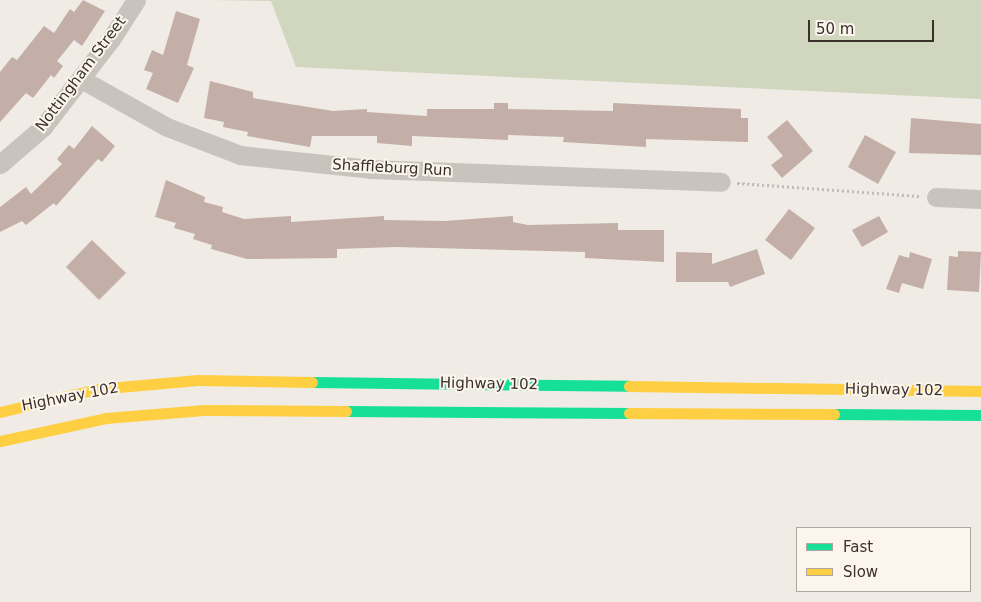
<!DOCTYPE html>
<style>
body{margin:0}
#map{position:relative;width:981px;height:602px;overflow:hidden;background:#f0ebe5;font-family:"DejaVu Sans",sans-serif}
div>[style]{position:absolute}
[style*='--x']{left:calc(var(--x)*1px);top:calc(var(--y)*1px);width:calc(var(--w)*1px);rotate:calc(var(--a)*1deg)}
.green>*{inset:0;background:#d1d6bf}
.building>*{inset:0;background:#c3afa7}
.path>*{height:3px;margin-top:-1.5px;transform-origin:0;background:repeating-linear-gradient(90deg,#c2bbb6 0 2.5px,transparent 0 5px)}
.street>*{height:19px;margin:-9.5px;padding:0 9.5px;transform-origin:9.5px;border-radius:9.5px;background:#c9c3be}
.fast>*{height:11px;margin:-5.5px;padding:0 5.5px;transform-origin:5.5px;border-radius:5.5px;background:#16e098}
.slow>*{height:11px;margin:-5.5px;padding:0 5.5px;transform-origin:5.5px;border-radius:5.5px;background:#ffcf43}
span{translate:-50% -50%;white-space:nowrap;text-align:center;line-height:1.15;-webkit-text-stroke:4px #fbf5ee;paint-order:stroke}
.street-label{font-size:15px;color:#3b302b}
.legend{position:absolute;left:796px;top:527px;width:175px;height:65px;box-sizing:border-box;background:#fbf5ee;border:1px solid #aea6a0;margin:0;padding:6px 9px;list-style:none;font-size:15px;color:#3b302b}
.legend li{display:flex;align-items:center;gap:10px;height:25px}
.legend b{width:25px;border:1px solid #aea6a0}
.scale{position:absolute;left:808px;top:20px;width:126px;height:22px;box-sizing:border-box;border:2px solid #3b302b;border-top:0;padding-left:6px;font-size:15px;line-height:18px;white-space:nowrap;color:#3b302b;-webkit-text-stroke:4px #fbf5ee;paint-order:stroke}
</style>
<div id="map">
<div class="green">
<div style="clip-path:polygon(210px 0,981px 0,981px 99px,296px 67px,271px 1px)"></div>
</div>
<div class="building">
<div style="clip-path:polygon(83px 0,105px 11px,82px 46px,74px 40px,57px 61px,63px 66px,54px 78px,51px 75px,33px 98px,26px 93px,0 122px,0 72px,12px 57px,17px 60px,44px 26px,54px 33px,70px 9px,74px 12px)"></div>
<div style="clip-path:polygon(176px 11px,200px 19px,187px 65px,194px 68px,178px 103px,146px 89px,153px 73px,144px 70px,152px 50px,163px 55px)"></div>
<div style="clip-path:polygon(210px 81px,253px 92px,253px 98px,333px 111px,367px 109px,367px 112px,427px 116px,427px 109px,494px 109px,494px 103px,508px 103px,508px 109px,613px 111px,613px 103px,741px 109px,741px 118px,748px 118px,748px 142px,646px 139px,646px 147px,563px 142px,564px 137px,508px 135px,508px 140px,412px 136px,412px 146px,377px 143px,377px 136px,312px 136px,310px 147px,247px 136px,248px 132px,223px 127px,224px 122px,204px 118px)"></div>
<div style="clip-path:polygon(911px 118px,981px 124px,981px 155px,909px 153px)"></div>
<div style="clip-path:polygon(787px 120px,813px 151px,782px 178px,771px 165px,783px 156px,767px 137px)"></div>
<div style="clip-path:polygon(92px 126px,115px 146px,102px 162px,98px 159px,56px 206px,54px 203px,26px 225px,22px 221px,0 232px,0 207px,26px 187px,31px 194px,62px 164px,57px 159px,69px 145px,74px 149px)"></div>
<div style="clip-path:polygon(865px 135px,896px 152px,878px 184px,848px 167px)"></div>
<div style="clip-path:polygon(166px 180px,205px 197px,204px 202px,223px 207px,222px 212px,244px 219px,291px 216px,291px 222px,384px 216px,384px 220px,444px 221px,513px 216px,513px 222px,528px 225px,618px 223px,618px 230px,664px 230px,664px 262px,585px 258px,585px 252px,396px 247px,337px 249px,337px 258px,247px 259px,211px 249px,212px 245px,193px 239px,195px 234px,174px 228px,176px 223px,155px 217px)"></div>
<div style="clip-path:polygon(789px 209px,815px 228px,791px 260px,765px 240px)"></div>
<div style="clip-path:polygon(879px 216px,888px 232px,862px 247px,852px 230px)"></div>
<div style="clip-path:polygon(92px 240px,126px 273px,99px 300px,66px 267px)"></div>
<div style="clip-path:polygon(757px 249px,765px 274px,730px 287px,728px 282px,676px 282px,676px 252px,712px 253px,712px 264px)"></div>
<div style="clip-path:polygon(958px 251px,981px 252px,979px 292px,947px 290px,949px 256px,958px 257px)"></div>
<div style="clip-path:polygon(910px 252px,932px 259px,923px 289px,902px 283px,899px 293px,886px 289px,899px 255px,909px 258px)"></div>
</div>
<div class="path">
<div style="--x:737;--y:183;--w:183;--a:4.1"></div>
</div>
<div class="street">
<div style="--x:81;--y:79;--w:98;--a:29.2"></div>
<div style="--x:167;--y:127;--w:78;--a:21"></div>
<div style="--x:240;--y:155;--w:131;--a:6.1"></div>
<div style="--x:370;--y:169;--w:351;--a:2.1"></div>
<div style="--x:0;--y:164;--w:57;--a:-40.7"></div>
<div style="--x:43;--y:127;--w:111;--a:-52.3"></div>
<div style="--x:111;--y:39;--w:46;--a:-57.3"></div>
<div style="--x:936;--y:197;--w:45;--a:2.5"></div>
</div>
<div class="fast">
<div style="--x:312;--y:382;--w:317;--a:0.7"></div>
<div style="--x:346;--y:411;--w:283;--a:0.4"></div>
<div style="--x:834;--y:414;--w:147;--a:0.4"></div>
</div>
<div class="slow">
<div style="--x:629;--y:386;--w:352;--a:0.8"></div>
<div style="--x:0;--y:412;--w:100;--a:-13.3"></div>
<div style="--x:97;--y:389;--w:101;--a:-5.1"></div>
<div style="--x:198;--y:380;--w:114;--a:1"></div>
<div style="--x:629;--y:413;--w:205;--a:0.3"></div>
<div style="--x:0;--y:441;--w:108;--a:-12.2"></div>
<div style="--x:106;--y:418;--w:98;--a:-4.7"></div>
<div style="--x:204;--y:410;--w:142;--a:0.4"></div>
</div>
<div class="street-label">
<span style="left:81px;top:74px;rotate:-53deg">Nottingham Street</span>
<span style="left:392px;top:168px;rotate:3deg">Shaffleburg Run</span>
<span style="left:489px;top:384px;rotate:1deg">Highway 102</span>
<span style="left:894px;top:390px;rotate:1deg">Highway 102</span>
<span style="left:70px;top:397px;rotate:-11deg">Highway 102</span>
</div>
<ul class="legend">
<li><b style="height:6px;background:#16e098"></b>Fast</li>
<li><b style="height:6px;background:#ffcf43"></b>Slow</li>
</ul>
<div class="scale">50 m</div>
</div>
